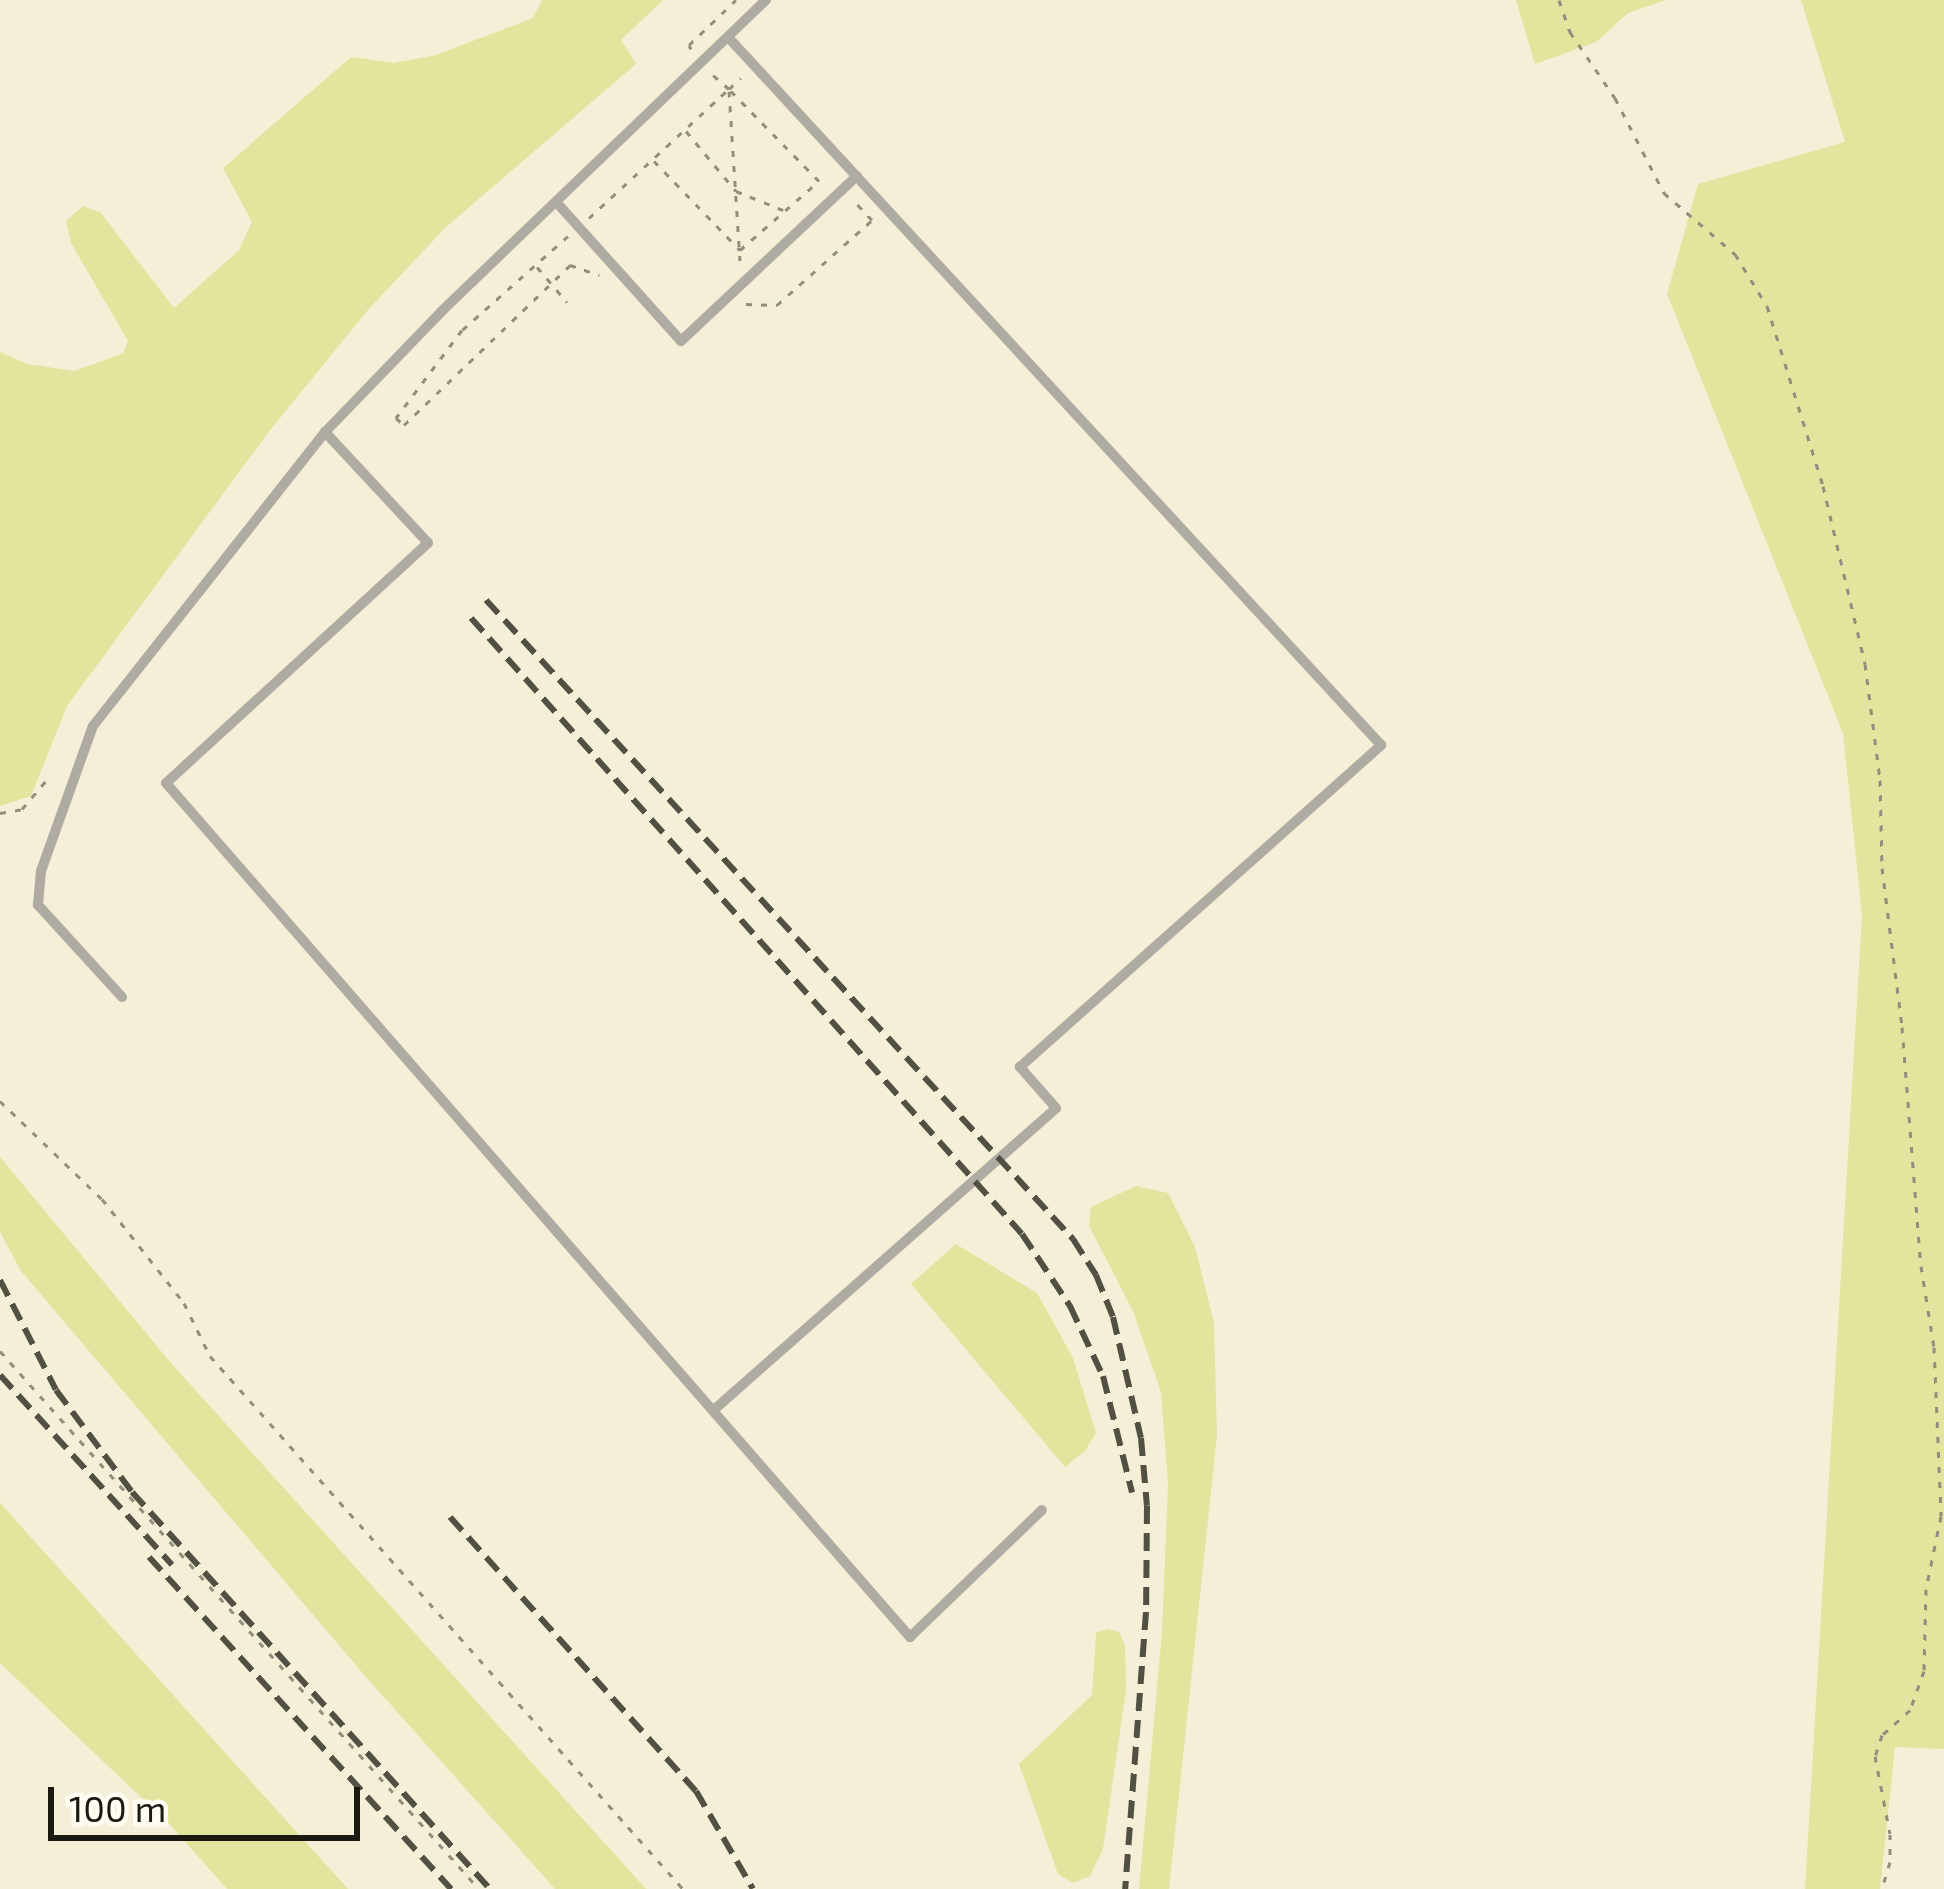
<!DOCTYPE html>
<style>
body{margin:0}
#map{position:relative;width:1944px;height:1889px;overflow:hidden;background:#f5efd8;font-family:"Exo 2",sans-serif}
div>[style]{position:absolute}
[style*='--x']{left:calc(var(--x)*1px);top:calc(var(--y)*1px);width:calc(var(--w)*1px);rotate:calc(var(--a)*1deg)}
.green>*{inset:0;background:#e2e59d}
.path>*{height:3px;margin-top:-1.5px;transform-origin:0;background:repeating-linear-gradient(90deg,#928d7d 0 6px,transparent 0 15px)}
.lane>*{height:10px;margin:-5px;padding:0 5px;transform-origin:5px;border-radius:5px;background:#b0aba2}
.rail>*{height:6px;margin-top:-3px;transform-origin:0;background:repeating-linear-gradient(90deg,#524f43 0 18px,transparent 0 27px)}
span{translate:-50% -50%;white-space:nowrap;text-align:center;line-height:1.15;-webkit-text-stroke:9px #fffcf3;paint-order:stroke}
.scale{position:absolute;left:48px;top:1787px;width:312px;height:54px;box-sizing:border-box;border:6px solid #1a1810;border-top:0;padding-left:15px;font-size:36px;line-height:42px;white-space:nowrap;color:#1a1810;-webkit-text-stroke:9px #fffcf3;paint-order:stroke}
</style>
<div id="map">
<div class="green">
<div style="clip-path:polygon(542px 0,663px 0,621px 40px,636px 64px,446px 227px,367px 311px,267px 434px,67px 706px,31px 796px,0 806px,0 352px,27px 364px,75px 371px,123px 353px,128px 341px,71px 243px,66px 221px,83px 206px,101px 213px,174px 308px,239px 250px,252px 222px,223px 168px,351px 57px,394px 63px,436px 55px,533px 18px)"></div>
<div style="clip-path:polygon(1516px 0,1666px 0,1628px 13px,1596px 42px,1535px 64px)"></div>
<div style="clip-path:polygon(1801px 0,1944px 0,1944px 1749px,1895px 1747px,1880px 1889px,1805px 1889px,1862px 915px,1843px 733px,1667px 294px,1698px 184px,1845px 142px)"></div>
<div style="clip-path:polygon(0 1157px,171px 1363px,646px 1889px,555px 1889px,366px 1677px,21px 1271px,0 1232px)"></div>
<div style="clip-path:polygon(1136px 1186px,1168px 1193px,1195px 1247px,1214px 1323px,1217px 1435px,1169px 1889px,1139px 1889px,1162px 1632px,1168px 1484px,1161px 1392px,1133px 1311px,1089px 1226px,1091px 1207px)"></div>
<div style="clip-path:polygon(956px 1244px,1037px 1293px,1073px 1358px,1096px 1433px,1085px 1451px,1065px 1467px,911px 1284px)"></div>
<div style="clip-path:polygon(0 1503px,348px 1889px,227px 1889px,171px 1826px,0 1663px)"></div>
<div style="clip-path:polygon(1108px 1629px,1119px 1632px,1125px 1645px,1126px 1690px,1103px 1849px,1090px 1876px,1073px 1883px,1058px 1874px,1019px 1764px,1092px 1695px,1096px 1633px)"></div>
</div>
<div class="path">
<div style="--x:1559;--y:0;--w:34;--a:71"></div>
<div style="--x:1570;--y:32;--w:80;--a:55.7"></div>
<div style="--x:1615;--y:98;--w:107;--a:62.7"></div>
<div style="--x:1664;--y:193;--w:94;--a:40.7"></div>
<div style="--x:1735;--y:254;--w:61;--a:58.4"></div>
<div style="--x:1767;--y:306;--w:189;--a:72.7"></div>
<div style="--x:1823;--y:486;--w:183;--a:76.7"></div>
<div style="--x:1865;--y:664;--w:117;--a:82.6"></div>
<div style="--x:1880;--y:780;--w:88;--a:88.7"></div>
<div style="--x:1882;--y:868;--w:160;--a:82.8"></div>
<div style="--x:1902;--y:1027;--w:240;--a:85.5"></div>
<div style="--x:1921;--y:1266;--w:82;--a:80.9"></div>
<div style="--x:1934;--y:1347;--w:169;--a:87.6"></div>
<div style="--x:1941;--y:1516;--w:75;--a:101.6"></div>
<div style="--x:1926;--y:1589;--w:82;--a:91.4"></div>
<div style="--x:1924;--y:1671;--w:41;--a:109.7"></div>
<div style="--x:1910;--y:1710;--w:38;--a:138"></div>
<div style="--x:1882;--y:1735;--w:22;--a:108"></div>
<div style="--x:1875;--y:1756;--w:79;--a:79.1"></div>
<div style="--x:1890;--y:1834;--w:28;--a:90"></div>
<div style="--x:1890;--y:1862;--w:28;--a:107"></div>
<div style="--x:691;--y:49;--w:4;--a:-117"></div>
<div style="--x:689;--y:45;--w:65;--a:-43.8"></div>
<div style="--x:729;--y:91;--w:170;--a:86.3"></div>
<div style="--x:686;--y:131;--w:78;--a:50.2"></div>
<div style="--x:736;--y:191;--w:51;--a:22"></div>
<div style="--x:654;--y:161;--w:124;--a:46"></div>
<div style="--x:740;--y:250;--w:105;--a:-41.1"></div>
<div style="--x:819;--y:181;--w:129;--a:-134.4"></div>
<div style="--x:729;--y:89;--w:16;--a:-43"></div>
<div style="--x:589;--y:218;--w:190;--a:-42.7"></div>
<div style="--x:729;--y:89;--w:21;--a:-139"></div>
<div style="--x:568;--y:236;--w:142;--a:138.4"></div>
<div style="--x:462;--y:330;--w:110;--a:126.9"></div>
<div style="--x:396;--y:418;--w:11;--a:41"></div>
<div style="--x:404;--y:425;--w:231;--a:-43.9"></div>
<div style="--x:570;--y:265;--w:31;--a:19"></div>
<div style="--x:537;--y:267;--w:46;--a:49.4"></div>
<div style="--x:746;--y:304;--w:31;--a:2"></div>
<div style="--x:777;--y:305;--w:127;--a:-41.8"></div>
<div style="--x:872;--y:220;--w:23;--a:-133"></div>
<div style="--x:0;--y:813;--w:22;--a:-10"></div>
<div style="--x:22;--y:809;--w:43;--a:-49.7"></div>
<div style="--x:0;--y:1101;--w:141;--a:43.9"></div>
<div style="--x:102;--y:1199;--w:132;--a:51.7"></div>
<div style="--x:184;--y:1303;--w:59;--a:63.9"></div>
<div style="--x:210;--y:1356;--w:713;--a:48.41"></div>
<div style="--x:0;--y:1351;--w:720;--a:48.32"></div>
</div>
<div class="lane">
<div style="--x:766;--y:0;--w:449;--a:136.2"></div>
<div style="--x:442;--y:311;--w:168;--a:134"></div>
<div style="--x:325;--y:432;--w:151;--a:47.1"></div>
<div style="--x:428;--y:543;--w:355;--a:137.5"></div>
<div style="--x:166;--y:783;--w:1133;--a:48.94"></div>
<div style="--x:910;--y:1637;--w:183;--a:-43.9"></div>
<div style="--x:558;--y:204;--w:184;--a:48.1"></div>
<div style="--x:681;--y:341;--w:241;--a:-43.2"></div>
<div style="--x:122;--y:997;--w:125;--a:-132.4"></div>
<div style="--x:38;--y:905;--w:34;--a:-85"></div>
<div style="--x:41;--y:871;--w:154;--a:-70.3"></div>
<div style="--x:93;--y:726;--w:375;--a:-51.7"></div>
<div style="--x:716;--y:1408;--w:453;--a:-41.4"></div>
<div style="--x:1056;--y:1108;--w:55;--a:-131.3"></div>
<div style="--x:1020;--y:1067;--w:484;--a:-41.7"></div>
<div style="--x:1381;--y:745;--w:963;--a:-132.69"></div>
</div>
<div class="rail">
<div style="--x:486;--y:600;--w:868;--a:47.43"></div>
<div style="--x:1073;--y:1239;--w:43;--a:57.4"></div>
<div style="--x:1096;--y:1275;--w:45;--a:68"></div>
<div style="--x:1113;--y:1317;--w:124;--a:77"></div>
<div style="--x:1141;--y:1438;--w:68;--a:85"></div>
<div style="--x:1147;--y:1506;--w:106;--a:90.5"></div>
<div style="--x:1146;--y:1612;--w:278;--a:94.3"></div>
<div style="--x:471;--y:618;--w:826;--a:48.19"></div>
<div style="--x:1022;--y:1234;--w:87;--a:56.3"></div>
<div style="--x:1070;--y:1306;--w:77;--a:64.8"></div>
<div style="--x:1103;--y:1376;--w:120;--a:76"></div>
<div style="--x:0;--y:1280;--w:123;--a:63"></div>
<div style="--x:56;--y:1390;--w:127;--a:53.3"></div>
<div style="--x:132;--y:1492;--w:535;--a:47.96"></div>
<div style="--x:0;--y:1375;--w:256;--a:47.8"></div>
<div style="--x:450;--y:1517;--w:368;--a:48.1"></div>
<div style="--x:696;--y:1791;--w:113;--a:59.8"></div>
<div style="--x:149;--y:1557;--w:449;--a:47.7"></div>
</div>
<div class="scale">100 m</div>
</div>
